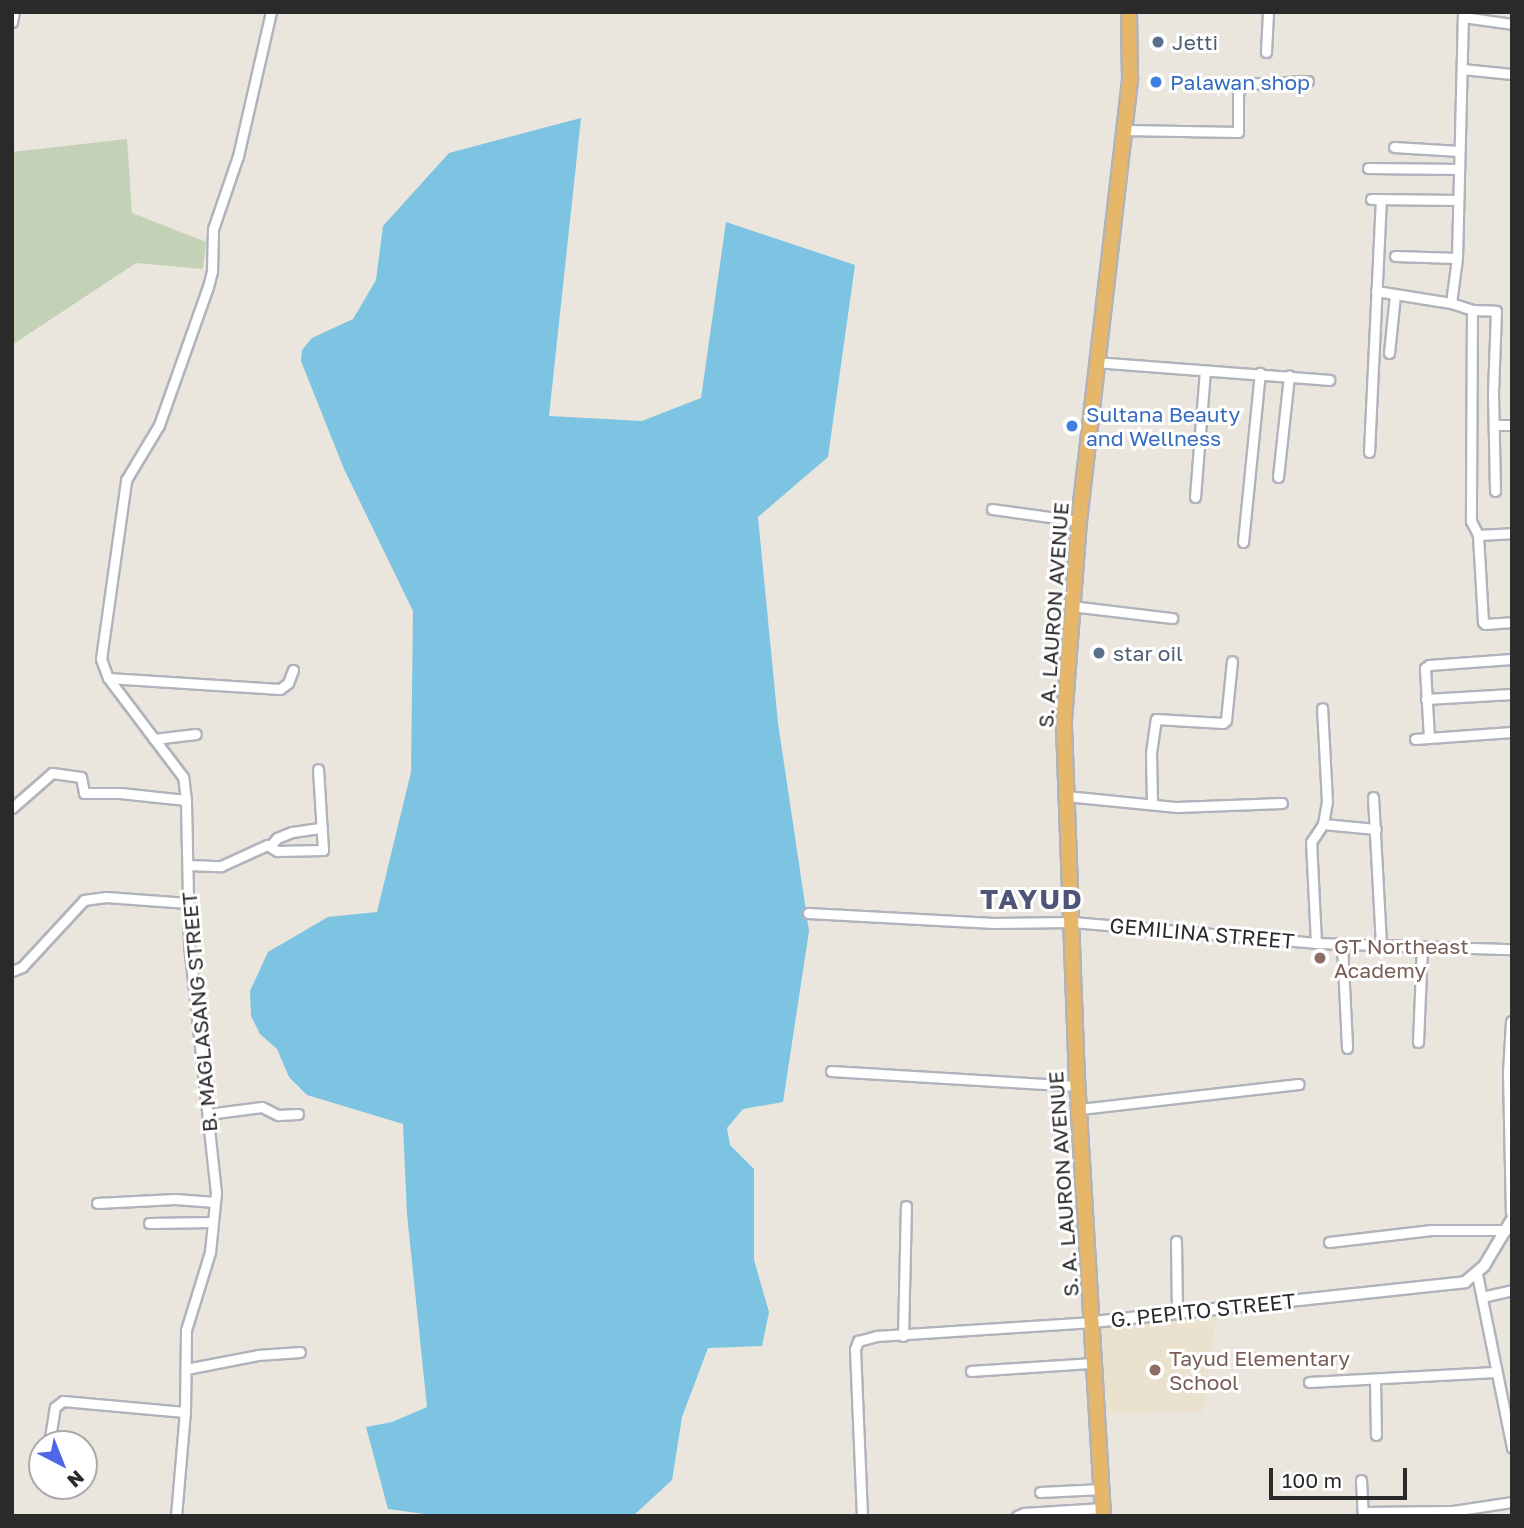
<!DOCTYPE html>
<style>
body{margin:0}
#map{position:relative;width:1524px;height:1528px;overflow:hidden;background:#eae5dd;font-family:"Golos Text",sans-serif}
div>[style]{position:absolute}
[style*='--x']{left:calc(var(--x)*1px);top:calc(var(--y)*1px);width:calc(var(--w)*1px);rotate:calc(var(--a)*1deg)}
.education>*{inset:0;background:#eae2cf}
.cemetery>*{inset:0;background:#c3d2b7}
.water>*{inset:0;background:#7cc4e1}
.roads{filter:drop-shadow(2px 0 #b1b3bc) drop-shadow(-2px 0 #b1b3bc) drop-shadow(0 2px #b1b3bc) drop-shadow(0 -2px #b1b3bc)}
.minor>*{height:9px;margin:-4.5px;padding:0 4.5px;transform-origin:4.5px;border-radius:4.5px;background:#fff}
.tertiary>*{height:10px;margin:-5px;padding:0 5px;transform-origin:5px;border-radius:5px;background:#fff}
.trunk>*{height:14px;margin:-7px;padding:0 7px;transform-origin:7px;border-radius:7px;background:#e6b669}
.dots>*{width:19px;height:19px;translate:-50% -50%;box-sizing:border-box;border:4px solid #fff;border-radius:50%}
span{translate:-50% -50%;white-space:nowrap;text-align:center;line-height:1.15;-webkit-text-stroke:6px #fff;paint-order:stroke}
.service-label{font-size:21px;color:#4e5e75}
.left{translate:0 -50%;text-align:left}
.shop-label{font-size:21px;color:#366cbe}
.street-label{font-size:21px;color:#2a2a2a}
.education-label{font-size:21px;color:#785e54}
.district-label{font-size:28px;color:#4f5576;font-weight:700;letter-spacing:2px}
.frame{position:absolute;inset:0;border:14px solid #2a2a2a;pointer-events:none}
.north{position:absolute;left:28px;top:1430px;width:70px;height:70px;box-sizing:border-box;background:#fff;border:2px solid #aaa;border-radius:50%;rotate:138deg;font-size:19px;font-weight:700;line-height:28px;text-align:center;color:#2a2a2a}
.north::after{content:'';display:block;margin:auto;width:24px;height:32px;background:#4f67e6;clip-path:polygon(50% 0,100% 100%,50% 72%,0 100%)}
.scale{position:absolute;left:1269px;top:1468px;width:138px;height:32px;box-sizing:border-box;border:4px solid #2a2a2a;border-top:0;padding-left:9px;font-size:21px;line-height:24px;white-space:nowrap;color:#2a2a2a;-webkit-text-stroke:5px #fff;paint-order:stroke}
</style>
<div id="map">
<div class="education">
<div style="clip-path:polygon(1216px 1316px,1203px 1412px,1104px 1414px,1099px 1328px)"></div>
</div>
<div class="cemetery">
<div style="clip-path:polygon(127px 139px,132px 213px,206px 242px,203px 269px,136px 263px,12px 345px,12px 152px)"></div>
</div>
<div class="water">
<div style="clip-path:polygon(581px 118px,549px 416px,642px 421px,701px 398px,726px 222px,855px 265px,828px 457px,758px 517px,778px 723px,809px 931px,783px 1102px,743px 1109px,727px 1128px,730px 1145px,754px 1169px,754px 1260px,769px 1312px,762px 1346px,708px 1348px,682px 1417px,672px 1480px,633px 1516px,439px 1516px,388px 1509px,366px 1427px,392px 1422px,427px 1407px,407px 1214px,403px 1124px,307px 1095px,289px 1077px,277px 1049px,260px 1034px,251px 1016px,250px 991px,268px 952px,328px 917px,377px 912px,411px 772px,413px 611px,344px 469px,301px 361px,302px 350px,312px 338px,353px 319px,376px 280px,383px 226px,449px 153px)"></div>
</div>
<div class="roads">
<div class="minor">
<div style="--x:1463;--y:17;--w:49;--a:8.1"></div>
<div style="--x:12;--y:22;--w:10;--a:-79"></div>
<div style="--x:1266;--y:52;--w:40;--a:-87.1"></div>
<div style="--x:1462;--y:69;--w:50;--a:5.7"></div>
<div style="--x:1124;--y:130;--w:114;--a:1"></div>
<div style="--x:1238;--y:132;--w:38;--a:-90"></div>
<div style="--x:1238;--y:94;--w:11;--a:-68"></div>
<div style="--x:1242;--y:84;--w:66;--a:-2.6"></div>
<div style="--x:1394;--y:147;--w:65;--a:3.5"></div>
<div style="--x:1368;--y:168;--w:91;--a:0.6"></div>
<div style="--x:1371;--y:199;--w:87;--a:0.7"></div>
<div style="--x:1395;--y:256;--w:62;--a:1.8"></div>
<div style="--x:1376;--y:291;--w:76;--a:9.1"></div>
<div style="--x:1451;--y:303;--w:22;--a:18"></div>
<div style="--x:1472;--y:310;--w:24;--a:2"></div>
<div style="--x:1496;--y:311;--w:83;--a:92.1"></div>
<div style="--x:1493;--y:394;--w:97;--a:88.8"></div>
<div style="--x:1451;--y:303;--w:45;--a:-82.4"></div>
<div style="--x:1457;--y:258;--w:246;--a:-88.6"></div>
<div style="--x:1472;--y:310;--w:211;--a:90.3"></div>
<div style="--x:1471;--y:521;--w:16;--a:63"></div>
<div style="--x:1478;--y:535;--w:87;--a:86.7"></div>
<div style="--x:1483;--y:622;--w:3;--a:45"></div>
<div style="--x:1485;--y:624;--w:27;--a:-4"></div>
<div style="--x:1389;--y:353;--w:58;--a:-84.1"></div>
<div style="--x:1096;--y:362;--w:234;--a:4.4"></div>
<div style="--x:1494;--y:425;--w:18;--a:0"></div>
<div style="--x:1369;--y:452;--w:253;--a:-87.3"></div>
<div style="--x:1278;--y:477;--w:102;--a:-83.8"></div>
<div style="--x:1195;--y:497;--w:127;--a:-85.5"></div>
<div style="--x:992;--y:509;--w:88;--a:7.9"></div>
<div style="--x:1478;--y:535;--w:34;--a:-3"></div>
<div style="--x:1243;--y:542;--w:170;--a:-84.3"></div>
<div style="--x:1071;--y:606;--w:102;--a:6.8"></div>
<div style="--x:108;--y:678;--w:172;--a:3.7"></div>
<div style="--x:280;--y:689;--w:10;--a:-37"></div>
<div style="--x:288;--y:683;--w:14;--a:-69"></div>
<div style="--x:1426;--y:699;--w:86;--a:-3.3"></div>
<div style="--x:1429;--y:738;--w:70;--a:-93.3"></div>
<div style="--x:1425;--y:668;--w:5;--a:-37"></div>
<div style="--x:1429;--y:665;--w:83;--a:-4.1"></div>
<div style="--x:154;--y:739;--w:42;--a:-6.8"></div>
<div style="--x:1415;--y:739;--w:97;--a:-4.1"></div>
<div style="--x:1066;--y:796;--w:112;--a:5.7"></div>
<div style="--x:1177;--y:807;--w:105;--a:-2.2"></div>
<div style="--x:1373;--y:797;--w:148;--a:86.9"></div>
<div style="--x:1152;--y:802;--w:49;--a:-91.2"></div>
<div style="--x:1151;--y:753;--w:34;--a:-82"></div>
<div style="--x:1156;--y:719;--w:67;--a:3.4"></div>
<div style="--x:1223;--y:723;--w:4;--a:-45"></div>
<div style="--x:1226;--y:720;--w:59;--a:-84.2"></div>
<div style="--x:12;--y:808;--w:53;--a:-41.2"></div>
<div style="--x:52;--y:773;--w:29;--a:8"></div>
<div style="--x:81;--y:777;--w:16;--a:79"></div>
<div style="--x:84;--y:793;--w:36;--a:0"></div>
<div style="--x:120;--y:793;--w:66;--a:6.1"></div>
<div style="--x:1323;--y:824;--w:53;--a:5.4"></div>
<div style="--x:271;--y:845;--w:9;--a:-49"></div>
<div style="--x:277;--y:838;--w:16;--a:-22"></div>
<div style="--x:292;--y:832;--w:30;--a:-8"></div>
<div style="--x:188;--y:865;--w:33;--a:2"></div>
<div style="--x:221;--y:866;--w:51;--a:-24.5"></div>
<div style="--x:267;--y:845;--w:12;--a:31"></div>
<div style="--x:277;--y:851;--w:46;--a:-1.2"></div>
<div style="--x:323;--y:850;--w:81;--a:-93.5"></div>
<div style="--x:808;--y:913;--w:186;--a:3.1"></div>
<div style="--x:994;--y:923;--w:78;--a:-0.7"></div>
<div style="--x:1072;--y:922;--w:245;--a:4.9"></div>
<div style="--x:1316;--y:943;--w:196;--a:1.8"></div>
<div style="--x:1316;--y:943;--w:101;--a:-92.8"></div>
<div style="--x:1311;--y:842;--w:22;--a:-56"></div>
<div style="--x:1323;--y:824;--w:22;--a:-80"></div>
<div style="--x:1327;--y:802;--w:94;--a:-93"></div>
<div style="--x:1342;--y:944;--w:104;--a:87.2"></div>
<div style="--x:12;--y:971;--w:11;--a:-22"></div>
<div style="--x:22;--y:967;--w:91;--a:-47.2"></div>
<div style="--x:84;--y:900;--w:22;--a:-8"></div>
<div style="--x:106;--y:897;--w:82;--a:4.2"></div>
<div style="--x:1418;--y:1042;--w:96;--a:-87.6"></div>
<div style="--x:831;--y:1071;--w:247;--a:3.5"></div>
<div style="--x:1080;--y:1109;--w:220;--a:-6.5"></div>
<div style="--x:208;--y:1114;--w:54;--a:-7.4"></div>
<div style="--x:262;--y:1107;--w:18;--a:27"></div>
<div style="--x:278;--y:1115;--w:20;--a:-3"></div>
<div style="--x:97;--y:1203;--w:78;--a:-2.9"></div>
<div style="--x:175;--y:1199;--w:40;--a:4.3"></div>
<div style="--x:149;--y:1223;--w:64;--a:-0.9"></div>
<div style="--x:1176;--y:1241;--w:71;--a:89.2"></div>
<div style="--x:1329;--y:1242;--w:103;--a:-6.7"></div>
<div style="--x:1431;--y:1230;--w:75;--a:0"></div>
<div style="--x:1477;--y:1274;--w:177;--a:78.6"></div>
<div style="--x:1482;--y:1297;--w:31;--a:-13"></div>
<div style="--x:903;--y:1336;--w:130;--a:-88.7"></div>
<div style="--x:186;--y:1369;--w:73;--a:-11"></div>
<div style="--x:258;--y:1355;--w:42;--a:-4.1"></div>
<div style="--x:971;--y:1371;--w:122;--a:-3.8"></div>
<div style="--x:1375;--y:1380;--w:55;--a:89"></div>
<div style="--x:1309;--y:1382;--w:186;--a:-3.1"></div>
<div style="--x:49;--y:1444;--w:37;--a:-81"></div>
<div style="--x:55;--y:1407;--w:10;--a:-37"></div>
<div style="--x:63;--y:1401;--w:122;--a:5.2"></div>
<div style="--x:1361;--y:1480;--w:36;--a:87"></div>
<div style="--x:1040;--y:1492;--w:62;--a:-2.8"></div>
<div style="--x:1363;--y:1512;--w:90;--a:-0.6"></div>
<div style="--x:1453;--y:1511;--w:60;--a:-8.7"></div>
<div style="--x:176;--y:1516;--w:104;--a:-85.1"></div>
<div style="--x:185;--y:1412;--w:82;--a:-89.3"></div>
<div style="--x:186;--y:1330;--w:82;--a:-72.9"></div>
<div style="--x:210;--y:1252;--w:59;--a:-84.2"></div>
<div style="--x:216;--y:1193;--w:249;--a:-96.2"></div>
<div style="--x:189;--y:945;--w:145;--a:-91.2"></div>
<div style="--x:186;--y:800;--w:23;--a:-97"></div>
<div style="--x:183;--y:777;--w:124;--a:-127.1"></div>
<div style="--x:108;--y:678;--w:20;--a:-110"></div>
<div style="--x:101;--y:659;--w:181;--a:-82"></div>
<div style="--x:126;--y:480;--w:64;--a:-59"></div>
<div style="--x:159;--y:425;--w:146;--a:-70.5"></div>
<div style="--x:208;--y:287;--w:16;--a:-76"></div>
<div style="--x:212;--y:271;--w:42;--a:-88.6"></div>
<div style="--x:213;--y:229;--w:77;--a:-71.1"></div>
<div style="--x:238;--y:156;--w:148;--a:-77.1"></div>
<div style="--x:862;--y:1516;--w:167;--a:-92.4"></div>
<div style="--x:855;--y:1349;--w:9;--a:-69"></div>
<div style="--x:858;--y:1341;--w:20;--a:-15"></div>
<div style="--x:877;--y:1336;--w:216;--a:-3.7"></div>
<div style="--x:1017;--y:1516;--w:8;--a:-23"></div>
<div style="--x:1024;--y:1513;--w:79;--a:-3.6"></div>
</div>
<div class="tertiary">
<div style="--x:1512;--y:1022;--w:51;--a:93.4"></div>
<div style="--x:1509;--y:1073;--w:140;--a:88.8"></div>
<div style="--x:1093;--y:1322;--w:374;--a:-6.1"></div>
<div style="--x:1465;--y:1282;--w:25;--a:-40"></div>
<div style="--x:1484;--y:1266;--w:55;--a:-59.2"></div>
</div>
<div class="trunk">
<div style="--x:1103;--y:1516;--w:436;--a:-93.4"></div>
<div style="--x:1077;--y:1081;--w:361;--a:-92.1"></div>
<div style="--x:1064;--y:720;--w:200;--a:-85.7"></div>
<div style="--x:1079;--y:521;--w:446;--a:-83.4"></div>
<div style="--x:1130;--y:78;--w:66;--a:-90.9"></div>
</div>
</div>
<div class="dots">
<div style="left:1158px;top:42px;background:#5c6f8a"></div>
<div style="left:1156px;top:82px;background:#3f7fe0"></div>
<div style="left:1072px;top:426px;background:#3f7fe0"></div>
<div style="left:1099px;top:653px;background:#5c6f8a"></div>
<div style="left:1320px;top:958px;background:#8d6e63"></div>
<div style="left:1155px;top:1370px;background:#8d6e63"></div>
</div>
<div class="service-label">
<span class="left" style="left:1172px;top:42px">Jetti</span>
<span class="left" style="left:1113px;top:653px">star oil</span>
</div>
<div class="shop-label">
<span class="left" style="left:1170px;top:82px">Palawan shop</span>
<span class="left" style="left:1086px;top:426px">Sultana Beauty<br>and Wellness</span>
</div>
<div class="street-label">
<span style="left:1053px;top:615px;rotate:-86deg">S. A. LAURON AVENUE</span>
<span style="left:1202px;top:933px;rotate:5deg">GEMILINA STREET</span>
<span style="left:199px;top:1012px;rotate:-95deg">B. MAGLASANG STREET</span>
<span style="left:1063px;top:1184px;rotate:-94deg">S. A. LAURON AVENUE</span>
<span style="left:1203px;top:1310px;rotate:-6deg">G. PEPITO STREET</span>
</div>
<div class="education-label">
<span class="left" style="left:1334px;top:958px">GT Northeast<br>Academy</span>
<span class="left" style="left:1169px;top:1370px">Tayud Elementary<br>School</span>
</div>
<div class="district-label">
<span style="left:1032px;top:899px">TAYUD</span>
</div>
<div class="frame"></div>
<div class="north">N</div>
<div class="scale">100 m</div>
</div>
